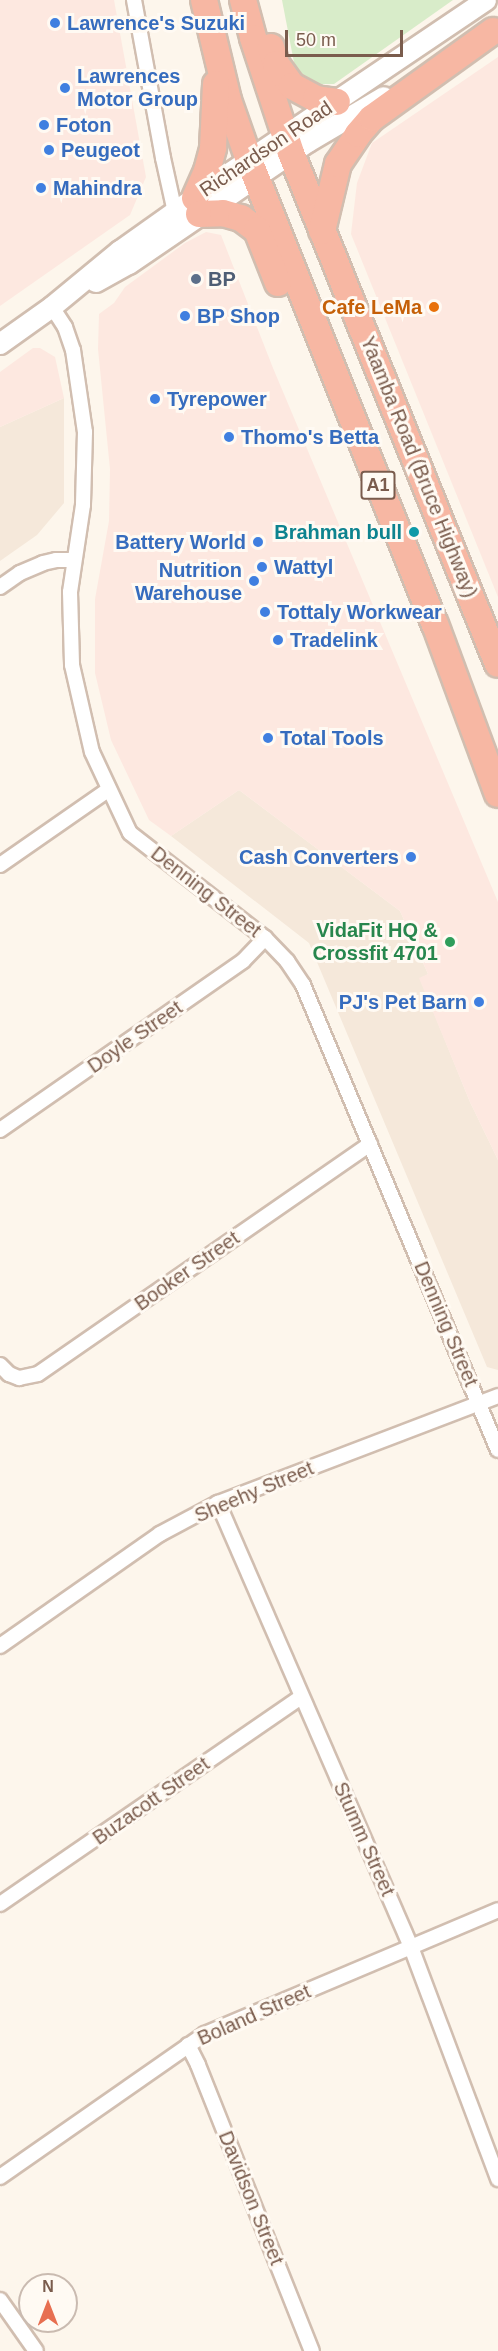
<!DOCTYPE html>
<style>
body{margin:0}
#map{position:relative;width:498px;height:2351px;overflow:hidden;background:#fdf6ec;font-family:Arial,sans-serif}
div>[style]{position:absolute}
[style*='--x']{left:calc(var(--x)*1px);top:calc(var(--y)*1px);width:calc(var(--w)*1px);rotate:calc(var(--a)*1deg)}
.residential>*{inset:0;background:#f5e8da}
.commercial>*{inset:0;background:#fde8e0}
.green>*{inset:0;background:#d8ecc9}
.roads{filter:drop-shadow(2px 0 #d1beb0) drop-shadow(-2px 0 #d1beb0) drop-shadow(0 2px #d1beb0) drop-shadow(0 -2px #d1beb0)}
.street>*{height:14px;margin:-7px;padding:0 7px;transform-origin:7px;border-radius:7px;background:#fff}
.secondary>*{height:20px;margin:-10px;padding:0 10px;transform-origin:10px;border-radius:10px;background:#fff}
.highway>*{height:26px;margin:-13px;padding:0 13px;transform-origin:13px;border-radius:13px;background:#f7b7a3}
.dots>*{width:16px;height:16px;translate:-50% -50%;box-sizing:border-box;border:3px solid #fffaf3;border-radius:50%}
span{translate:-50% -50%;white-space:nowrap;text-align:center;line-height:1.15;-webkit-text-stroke:6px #fffaf3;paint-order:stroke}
.shield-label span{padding:2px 4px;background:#fffaf3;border:2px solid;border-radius:4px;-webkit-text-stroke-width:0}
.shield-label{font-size:18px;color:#7a5c4d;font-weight:700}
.shop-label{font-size:20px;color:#366cbe;font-weight:700}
.left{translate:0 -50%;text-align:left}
.right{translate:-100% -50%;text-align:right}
.street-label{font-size:20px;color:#7a5c4d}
.service-label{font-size:20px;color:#4e5e75;font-weight:700}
.food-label{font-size:20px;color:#c56008;font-weight:700}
.culture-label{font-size:20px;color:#0d838f;font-weight:700}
.leisure-label{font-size:20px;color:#27864d;font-weight:700}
.north{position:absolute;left:18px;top:2273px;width:60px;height:60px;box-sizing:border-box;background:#fffaf3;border:2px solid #cabbb1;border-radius:50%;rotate:0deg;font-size:16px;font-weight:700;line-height:24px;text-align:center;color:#7a5c4d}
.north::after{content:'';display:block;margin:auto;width:21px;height:27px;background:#e76f51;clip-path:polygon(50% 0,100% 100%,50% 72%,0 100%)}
.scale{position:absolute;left:285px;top:30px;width:118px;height:27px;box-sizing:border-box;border:3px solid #7a5c4d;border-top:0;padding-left:8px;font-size:18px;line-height:21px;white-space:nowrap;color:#7a5c4d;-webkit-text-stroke:4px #fffaf3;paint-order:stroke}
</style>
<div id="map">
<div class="residential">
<div style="clip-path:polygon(64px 398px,64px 503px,37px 535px,0 561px,0 427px)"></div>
<div style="clip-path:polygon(239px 790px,400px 911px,428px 974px,420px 979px,470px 1102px,498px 1160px,498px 1370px,487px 1367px,309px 943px,171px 836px)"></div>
</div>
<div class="commercial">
<div style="clip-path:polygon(0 0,114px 0,146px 177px,130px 215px,0 306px)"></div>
<div style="clip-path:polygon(498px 57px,498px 597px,351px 234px,357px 183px,372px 143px)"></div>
<div style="clip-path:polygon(206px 232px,221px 235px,273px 368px,498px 902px,498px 1160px,470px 1102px,419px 978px,428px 974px,400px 911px,239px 790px,171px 836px,149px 820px,111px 740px,95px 673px,95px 599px,109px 521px,110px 469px,98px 349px,99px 314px,114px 303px,125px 287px,185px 243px)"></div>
<div style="clip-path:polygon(33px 348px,40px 348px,55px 357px,64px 398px,0 427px,0 372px)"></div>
</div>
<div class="green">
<div style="clip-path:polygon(282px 0,453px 0,334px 84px,313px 84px,296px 73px)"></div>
</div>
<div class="roads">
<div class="street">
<div style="--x:134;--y:0;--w:161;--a:79.6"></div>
<div style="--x:163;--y:158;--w:55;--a:77.5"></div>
<div style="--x:175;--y:212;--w:8;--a:50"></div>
<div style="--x:52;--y:307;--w:24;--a:57"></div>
<div style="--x:65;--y:327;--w:24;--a:71"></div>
<div style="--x:73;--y:350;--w:83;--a:81.7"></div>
<div style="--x:85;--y:432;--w:73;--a:91.6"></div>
<div style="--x:83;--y:505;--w:88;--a:98.5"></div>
<div style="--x:70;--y:592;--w:73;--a:88.4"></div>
<div style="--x:72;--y:665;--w:89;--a:77.1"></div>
<div style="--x:92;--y:752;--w:89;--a:64.9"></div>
<div style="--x:130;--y:833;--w:171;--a:37.9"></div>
<div style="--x:265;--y:938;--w:32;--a:46"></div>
<div style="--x:287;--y:961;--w:29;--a:56"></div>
<div style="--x:303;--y:985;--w:504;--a:67.25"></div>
<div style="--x:0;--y:587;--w:24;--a:-35"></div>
<div style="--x:20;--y:573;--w:25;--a:-23"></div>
<div style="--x:43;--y:563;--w:13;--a:-13"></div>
<div style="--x:56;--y:560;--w:18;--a:0"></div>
<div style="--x:0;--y:865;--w:131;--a:-34.8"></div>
<div style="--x:0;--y:1130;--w:296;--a:-34.8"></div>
<div style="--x:243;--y:961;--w:32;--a:-46"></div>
<div style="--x:0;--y:1365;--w:13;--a:45"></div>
<div style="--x:9;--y:1374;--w:11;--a:22"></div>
<div style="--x:19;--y:1378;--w:19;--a:-12"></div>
<div style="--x:38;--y:1374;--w:404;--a:-34.7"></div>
<div style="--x:218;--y:1503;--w:484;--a:66.5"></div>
<div style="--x:411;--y:1947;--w:248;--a:69.4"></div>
<div style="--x:0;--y:1646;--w:195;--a:-35"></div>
<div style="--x:160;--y:1534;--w:66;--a:-28.1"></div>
<div style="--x:218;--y:1503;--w:300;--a:-20.9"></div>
<div style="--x:0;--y:1904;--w:365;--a:-34.5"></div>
<div style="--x:188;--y:2045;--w:22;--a:63"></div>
<div style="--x:198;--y:2065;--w:308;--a:68.3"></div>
<div style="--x:0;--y:2177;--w:250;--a:-34.9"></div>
<div style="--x:205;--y:2034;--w:318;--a:-22.9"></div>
<div style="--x:0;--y:2300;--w:62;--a:54.8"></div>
</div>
<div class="secondary">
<div style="--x:96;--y:282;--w:38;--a:-29"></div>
<div style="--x:129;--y:264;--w:217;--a:-34.3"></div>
<div style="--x:308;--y:142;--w:88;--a:-30.6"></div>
<div style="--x:0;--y:344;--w:64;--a:-35.4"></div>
<div style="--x:52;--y:307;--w:88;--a:-39.5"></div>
<div style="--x:120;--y:251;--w:128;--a:-35.4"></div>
<div style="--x:224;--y:177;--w:316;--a:-34"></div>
</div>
<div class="highway">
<div style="--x:204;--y:0;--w:103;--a:76.5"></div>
<div style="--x:228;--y:100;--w:64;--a:70.7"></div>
<div style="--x:249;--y:160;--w:500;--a:68.2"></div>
<div style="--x:435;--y:624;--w:181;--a:69.7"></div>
<div style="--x:243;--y:0;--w:39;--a:75"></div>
<div style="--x:253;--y:38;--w:121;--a:71.7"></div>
<div style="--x:291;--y:153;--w:551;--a:67.95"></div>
<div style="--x:271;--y:47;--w:18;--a:74"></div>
<div style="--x:276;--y:64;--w:27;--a:54"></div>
<div style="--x:292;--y:86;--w:27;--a:28"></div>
<div style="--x:316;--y:99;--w:21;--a:8"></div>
<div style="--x:195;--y:198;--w:30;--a:-66"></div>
<div style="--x:207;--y:171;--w:24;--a:-75"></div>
<div style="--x:213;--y:148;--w:64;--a:-87.3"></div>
<div style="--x:199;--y:214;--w:24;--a:-2"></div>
<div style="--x:223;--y:213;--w:19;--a:16"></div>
<div style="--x:241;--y:218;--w:20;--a:37"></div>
<div style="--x:257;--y:230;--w:57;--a:68.4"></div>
<div style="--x:322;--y:231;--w:69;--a:-76.6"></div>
<div style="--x:338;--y:164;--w:36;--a:-56"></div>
<div style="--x:358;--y:134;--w:21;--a:-49"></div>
<div style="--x:372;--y:118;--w:149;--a:-35.7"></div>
</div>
</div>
<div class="dots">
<div style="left:55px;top:23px;background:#3f7fe0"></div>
<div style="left:65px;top:88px;background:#3f7fe0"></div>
<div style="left:44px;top:125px;background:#3f7fe0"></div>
<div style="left:49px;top:150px;background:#3f7fe0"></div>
<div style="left:41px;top:188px;background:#3f7fe0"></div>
<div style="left:196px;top:279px;background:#5c6f8a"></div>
<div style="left:434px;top:307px;background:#e8710a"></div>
<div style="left:185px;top:316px;background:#3f7fe0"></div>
<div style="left:155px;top:399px;background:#3f7fe0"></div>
<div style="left:229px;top:437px;background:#3f7fe0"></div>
<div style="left:414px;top:532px;background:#0f9aa8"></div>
<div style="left:258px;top:542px;background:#3f7fe0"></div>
<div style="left:262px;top:567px;background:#3f7fe0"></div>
<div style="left:254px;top:581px;background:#3f7fe0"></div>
<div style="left:265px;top:612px;background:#3f7fe0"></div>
<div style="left:278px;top:640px;background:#3f7fe0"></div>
<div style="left:268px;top:738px;background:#3f7fe0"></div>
<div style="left:411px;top:857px;background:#3f7fe0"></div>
<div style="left:450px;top:942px;background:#2e9e5b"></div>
<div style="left:479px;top:1002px;background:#3f7fe0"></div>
</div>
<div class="shield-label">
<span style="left:378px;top:485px">A1</span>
</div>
<div class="shop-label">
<span class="left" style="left:67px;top:23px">Lawrence's Suzuki</span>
<span class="left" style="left:77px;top:88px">Lawrences<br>Motor Group</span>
<span class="left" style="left:56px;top:125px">Foton</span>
<span class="left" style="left:61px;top:150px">Peugeot</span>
<span class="left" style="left:53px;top:188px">Mahindra</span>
<span class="left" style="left:197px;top:316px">BP Shop</span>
<span class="left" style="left:167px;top:399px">Tyrepower</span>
<span class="left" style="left:241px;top:437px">Thomo's Betta</span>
<span class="right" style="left:246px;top:542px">Battery World</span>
<span class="left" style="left:274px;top:567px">Wattyl</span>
<span class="right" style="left:242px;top:582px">Nutrition<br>Warehouse</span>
<span class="left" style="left:277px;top:612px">Tottaly Workwear</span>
<span class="left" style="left:290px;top:640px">Tradelink</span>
<span class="left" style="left:280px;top:738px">Total Tools</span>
<span class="right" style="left:399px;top:857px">Cash Converters</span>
<span class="right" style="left:467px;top:1002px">PJ's Pet Barn</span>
</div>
<div class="street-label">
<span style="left:266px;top:149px;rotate:-34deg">Richardson Road</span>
<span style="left:419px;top:467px;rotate:68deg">Yaamba Road (Bruce Highway)</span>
<span style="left:206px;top:892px;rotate:38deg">Denning Street</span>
<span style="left:135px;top:1037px;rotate:-35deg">Doyle Street</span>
<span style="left:187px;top:1271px;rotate:-35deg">Booker Street</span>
<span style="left:446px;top:1324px;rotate:67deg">Denning Street</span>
<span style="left:254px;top:1492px;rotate:-23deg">Sheehy Street</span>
<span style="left:151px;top:1801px;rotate:-35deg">Buzacott Street</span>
<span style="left:364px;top:1839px;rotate:66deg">Stumm Street</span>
<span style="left:254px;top:2015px;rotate:-24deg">Boland Street</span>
<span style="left:251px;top:2198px;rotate:68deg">Davidson Street</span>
</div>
<div class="service-label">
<span class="left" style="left:208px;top:279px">BP</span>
</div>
<div class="food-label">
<span class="right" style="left:422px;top:307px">Cafe LeMa</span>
</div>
<div class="culture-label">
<span class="right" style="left:402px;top:532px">Brahman bull</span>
</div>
<div class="leisure-label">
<span class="right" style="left:438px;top:942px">VidaFit HQ &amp;<br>Crossfit 4701</span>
</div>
<div class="north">N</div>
<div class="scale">50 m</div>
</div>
